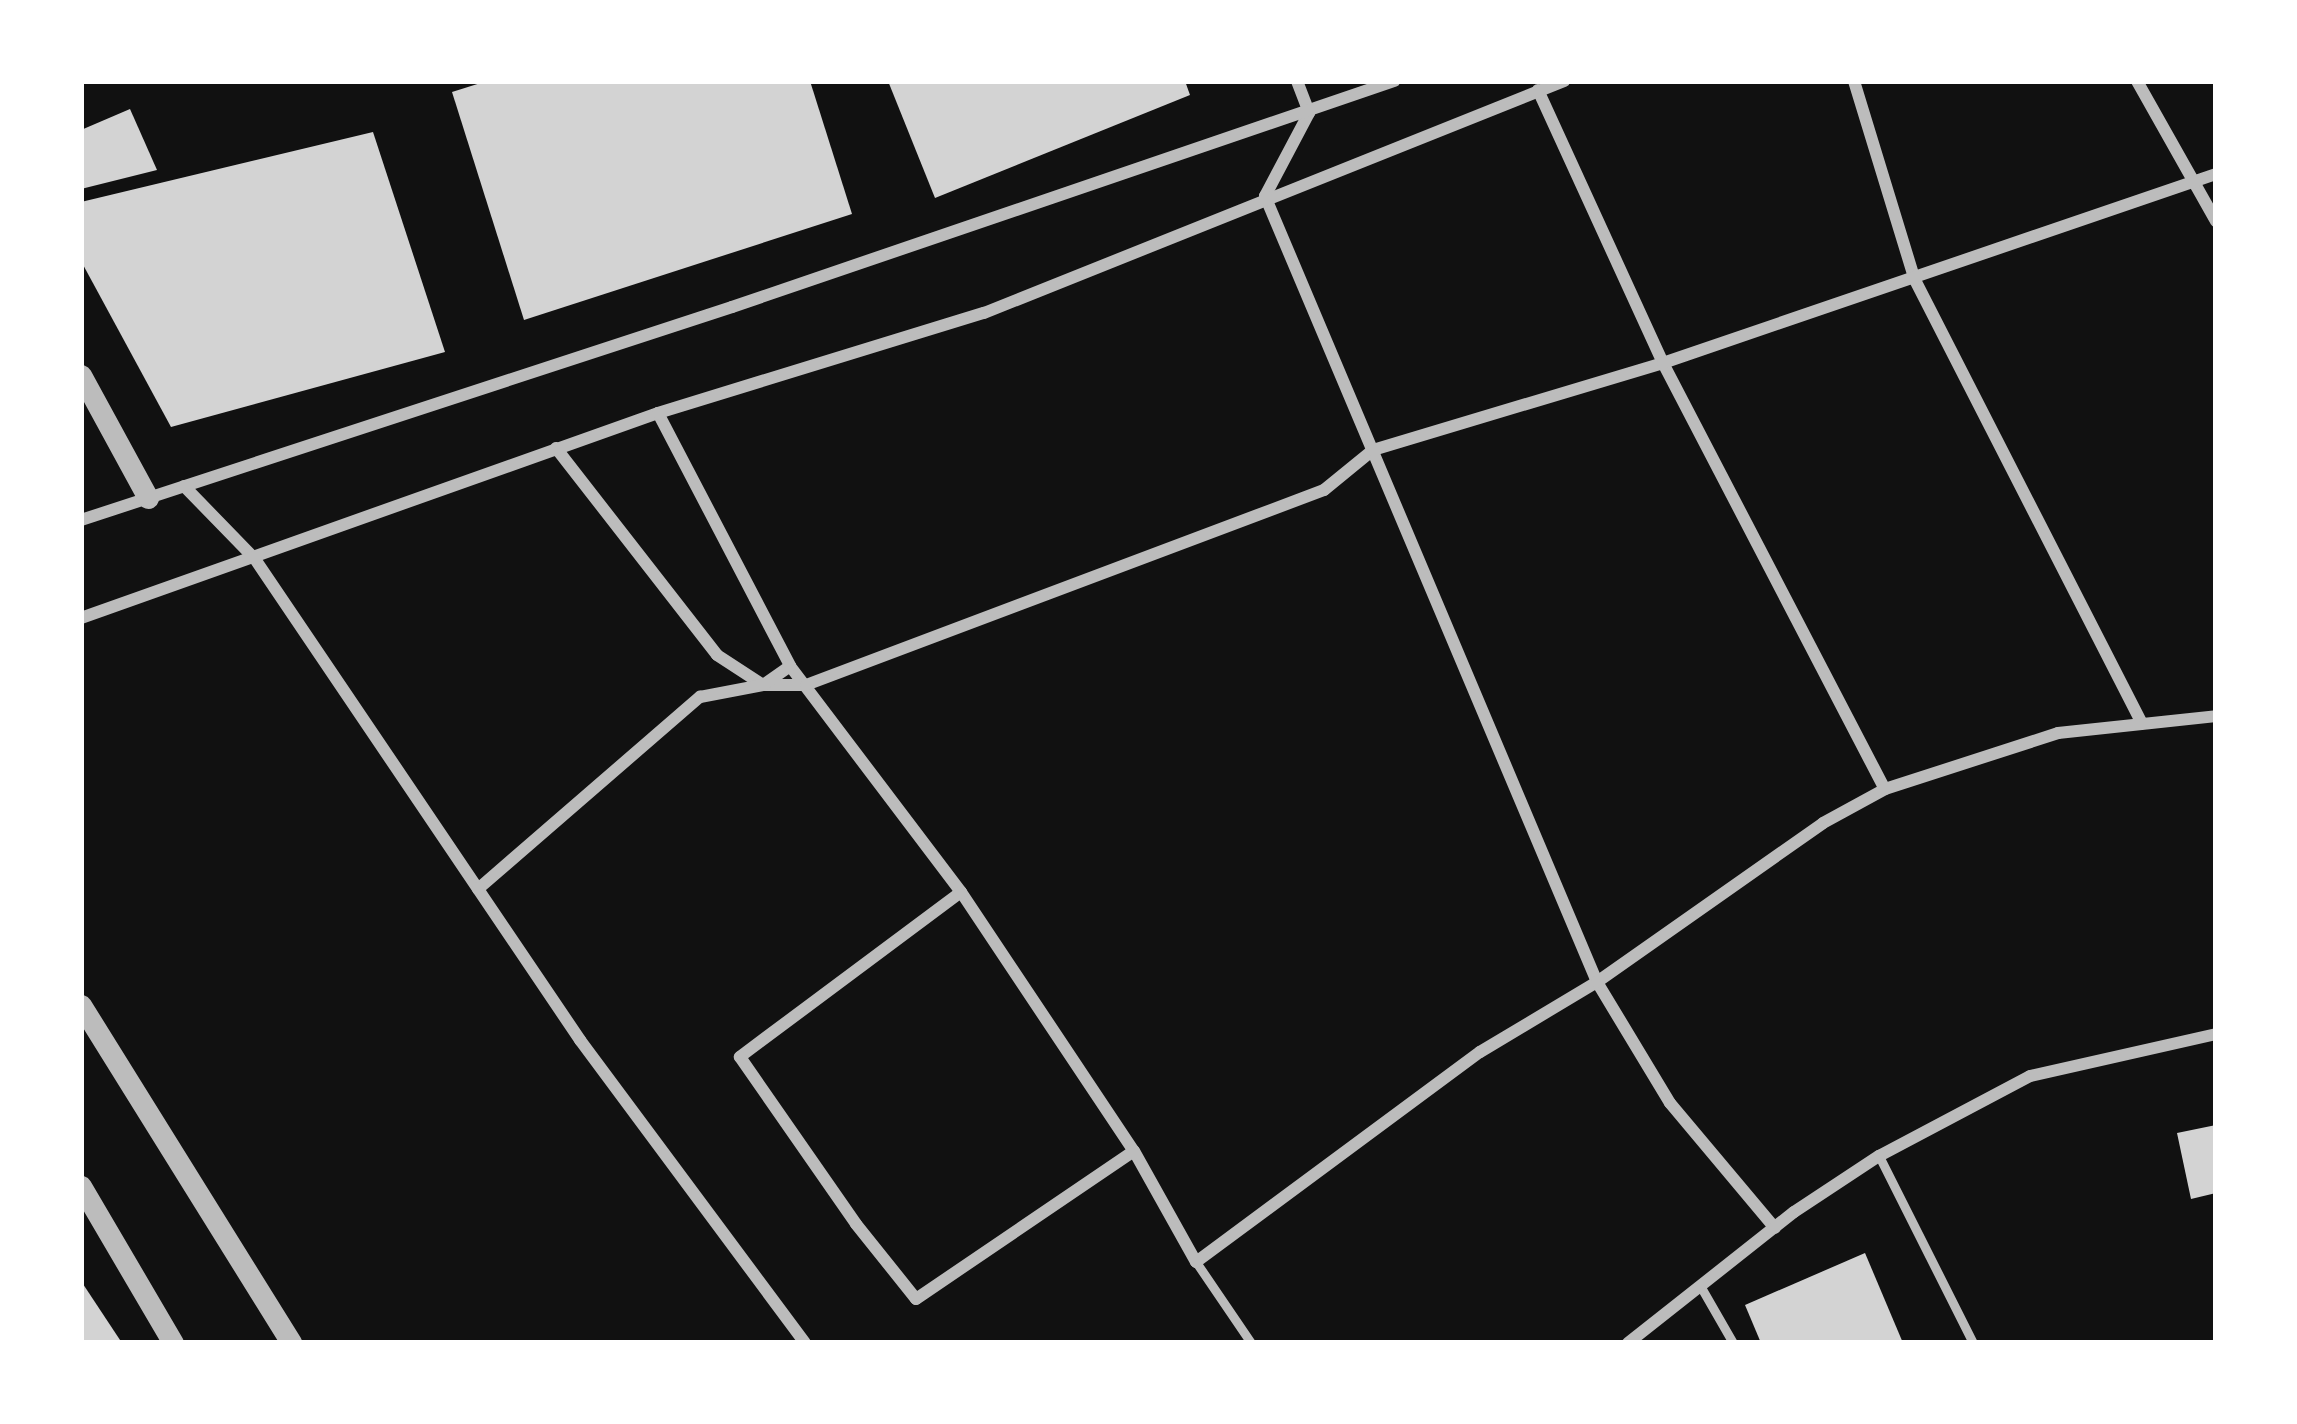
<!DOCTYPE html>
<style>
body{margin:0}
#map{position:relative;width:2297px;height:1424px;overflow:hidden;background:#111;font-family:Jost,sans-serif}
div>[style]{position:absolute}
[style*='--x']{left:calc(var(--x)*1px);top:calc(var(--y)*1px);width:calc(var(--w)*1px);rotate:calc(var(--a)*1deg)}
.building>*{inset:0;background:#d3d3d3}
.service>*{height:9px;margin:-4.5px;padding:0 4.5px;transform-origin:4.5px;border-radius:4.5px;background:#bcbcbc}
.minor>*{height:12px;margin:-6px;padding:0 6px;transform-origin:6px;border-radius:6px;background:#bcbcbc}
.tertiary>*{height:21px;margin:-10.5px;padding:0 10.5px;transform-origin:10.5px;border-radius:10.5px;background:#bcbcbc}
span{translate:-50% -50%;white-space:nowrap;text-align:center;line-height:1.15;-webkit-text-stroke:9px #fff;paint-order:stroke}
.frame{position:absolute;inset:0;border:84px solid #fff;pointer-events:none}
</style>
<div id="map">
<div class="building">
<div style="clip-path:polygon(487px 81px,810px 81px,852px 214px,524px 320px,452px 92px)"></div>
<div style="clip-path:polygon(888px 81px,1185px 81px,1190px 95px,935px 198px)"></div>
<div style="clip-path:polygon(130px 109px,157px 170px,81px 189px,81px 130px)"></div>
<div style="clip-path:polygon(373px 132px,445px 352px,171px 427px,81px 261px,81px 202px)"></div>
<div style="clip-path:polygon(2216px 1125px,2216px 1193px,2191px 1199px,2177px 1133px)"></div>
<div style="clip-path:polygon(1865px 1253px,1903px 1343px,1761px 1343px,1745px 1305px)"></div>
<div style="clip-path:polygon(81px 1281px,122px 1343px,81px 1343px)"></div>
</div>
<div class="service">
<div style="--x:1879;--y:1156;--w:209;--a:63.3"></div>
<div style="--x:1196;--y:1262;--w:98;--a:55.8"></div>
<div style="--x:1702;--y:1289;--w:62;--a:60.1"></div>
</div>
<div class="minor">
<div style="--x:1297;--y:81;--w:34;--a:69"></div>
<div style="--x:1309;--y:113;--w:94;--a:117.9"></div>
<div style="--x:1265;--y:196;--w:853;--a:67.1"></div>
<div style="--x:1597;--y:982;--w:141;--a:58.9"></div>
<div style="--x:1670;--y:1103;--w:163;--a:50"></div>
<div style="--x:1854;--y:81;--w:208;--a:73"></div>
<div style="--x:1915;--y:280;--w:498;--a:62.9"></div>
<div style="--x:2137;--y:81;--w:161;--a:60.6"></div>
<div style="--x:1538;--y:90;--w:300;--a:65.4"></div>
<div style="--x:1663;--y:363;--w:480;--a:62.5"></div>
<div style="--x:658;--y:413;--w:285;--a:62.4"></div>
<div style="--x:790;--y:666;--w:283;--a:52.9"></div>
<div style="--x:961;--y:892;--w:311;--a:56.3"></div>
<div style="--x:1134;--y:1151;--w:127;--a:60.8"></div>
<div style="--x:1196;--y:1262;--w:353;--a:-36.5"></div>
<div style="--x:1480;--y:1052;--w:136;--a:-30.9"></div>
<div style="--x:1597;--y:982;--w:276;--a:-35.1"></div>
<div style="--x:1823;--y:823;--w:71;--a:-28.7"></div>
<div style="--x:1885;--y:789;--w:182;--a:-17.9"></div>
<div style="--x:2058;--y:733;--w:159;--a:-6.1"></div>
<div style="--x:556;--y:448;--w:262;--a:52.1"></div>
<div style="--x:717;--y:655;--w:55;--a:33.1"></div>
<div style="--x:763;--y:685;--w:43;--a:0"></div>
<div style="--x:806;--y:685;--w:553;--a:-20.63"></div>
<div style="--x:1324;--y:490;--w:63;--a:-39.2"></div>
<div style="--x:1373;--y:450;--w:303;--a:-16.7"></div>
<div style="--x:1663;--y:363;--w:584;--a:-18.87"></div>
<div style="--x:184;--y:486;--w:102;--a:45.8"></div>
<div style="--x:255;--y:559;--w:581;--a:55.95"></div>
<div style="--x:580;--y:1040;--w:377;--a:53.4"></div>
<div style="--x:81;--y:520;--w:685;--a:-18.12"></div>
<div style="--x:732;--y:307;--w:700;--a:-18.85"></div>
<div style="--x:81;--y:618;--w:612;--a:-19.56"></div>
<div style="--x:658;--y:413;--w:341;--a:-17.1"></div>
<div style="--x:984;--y:313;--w:625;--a:-21.8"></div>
<div style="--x:478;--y:889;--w:294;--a:-40.9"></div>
<div style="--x:700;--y:697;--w:64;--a:-10.8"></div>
<div style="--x:763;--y:685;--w:33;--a:-35"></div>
<div style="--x:961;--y:892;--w:276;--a:143.3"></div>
<div style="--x:740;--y:1057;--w:203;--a:55.2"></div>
<div style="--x:856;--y:1224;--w:96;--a:51.3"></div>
<div style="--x:916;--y:1299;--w:263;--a:-34.2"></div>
<div style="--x:1628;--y:1343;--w:211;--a:-38.3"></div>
<div style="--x:1794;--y:1212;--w:102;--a:-33.4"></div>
<div style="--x:1879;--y:1156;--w:171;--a:-27.9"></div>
<div style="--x:2030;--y:1076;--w:191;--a:-12.7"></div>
</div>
<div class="tertiary">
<div style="--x:81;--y:375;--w:140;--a:61.4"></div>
<div style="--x:81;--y:1005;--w:398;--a:58.1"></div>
<div style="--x:81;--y:1186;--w:182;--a:59.6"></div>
</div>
<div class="frame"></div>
</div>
